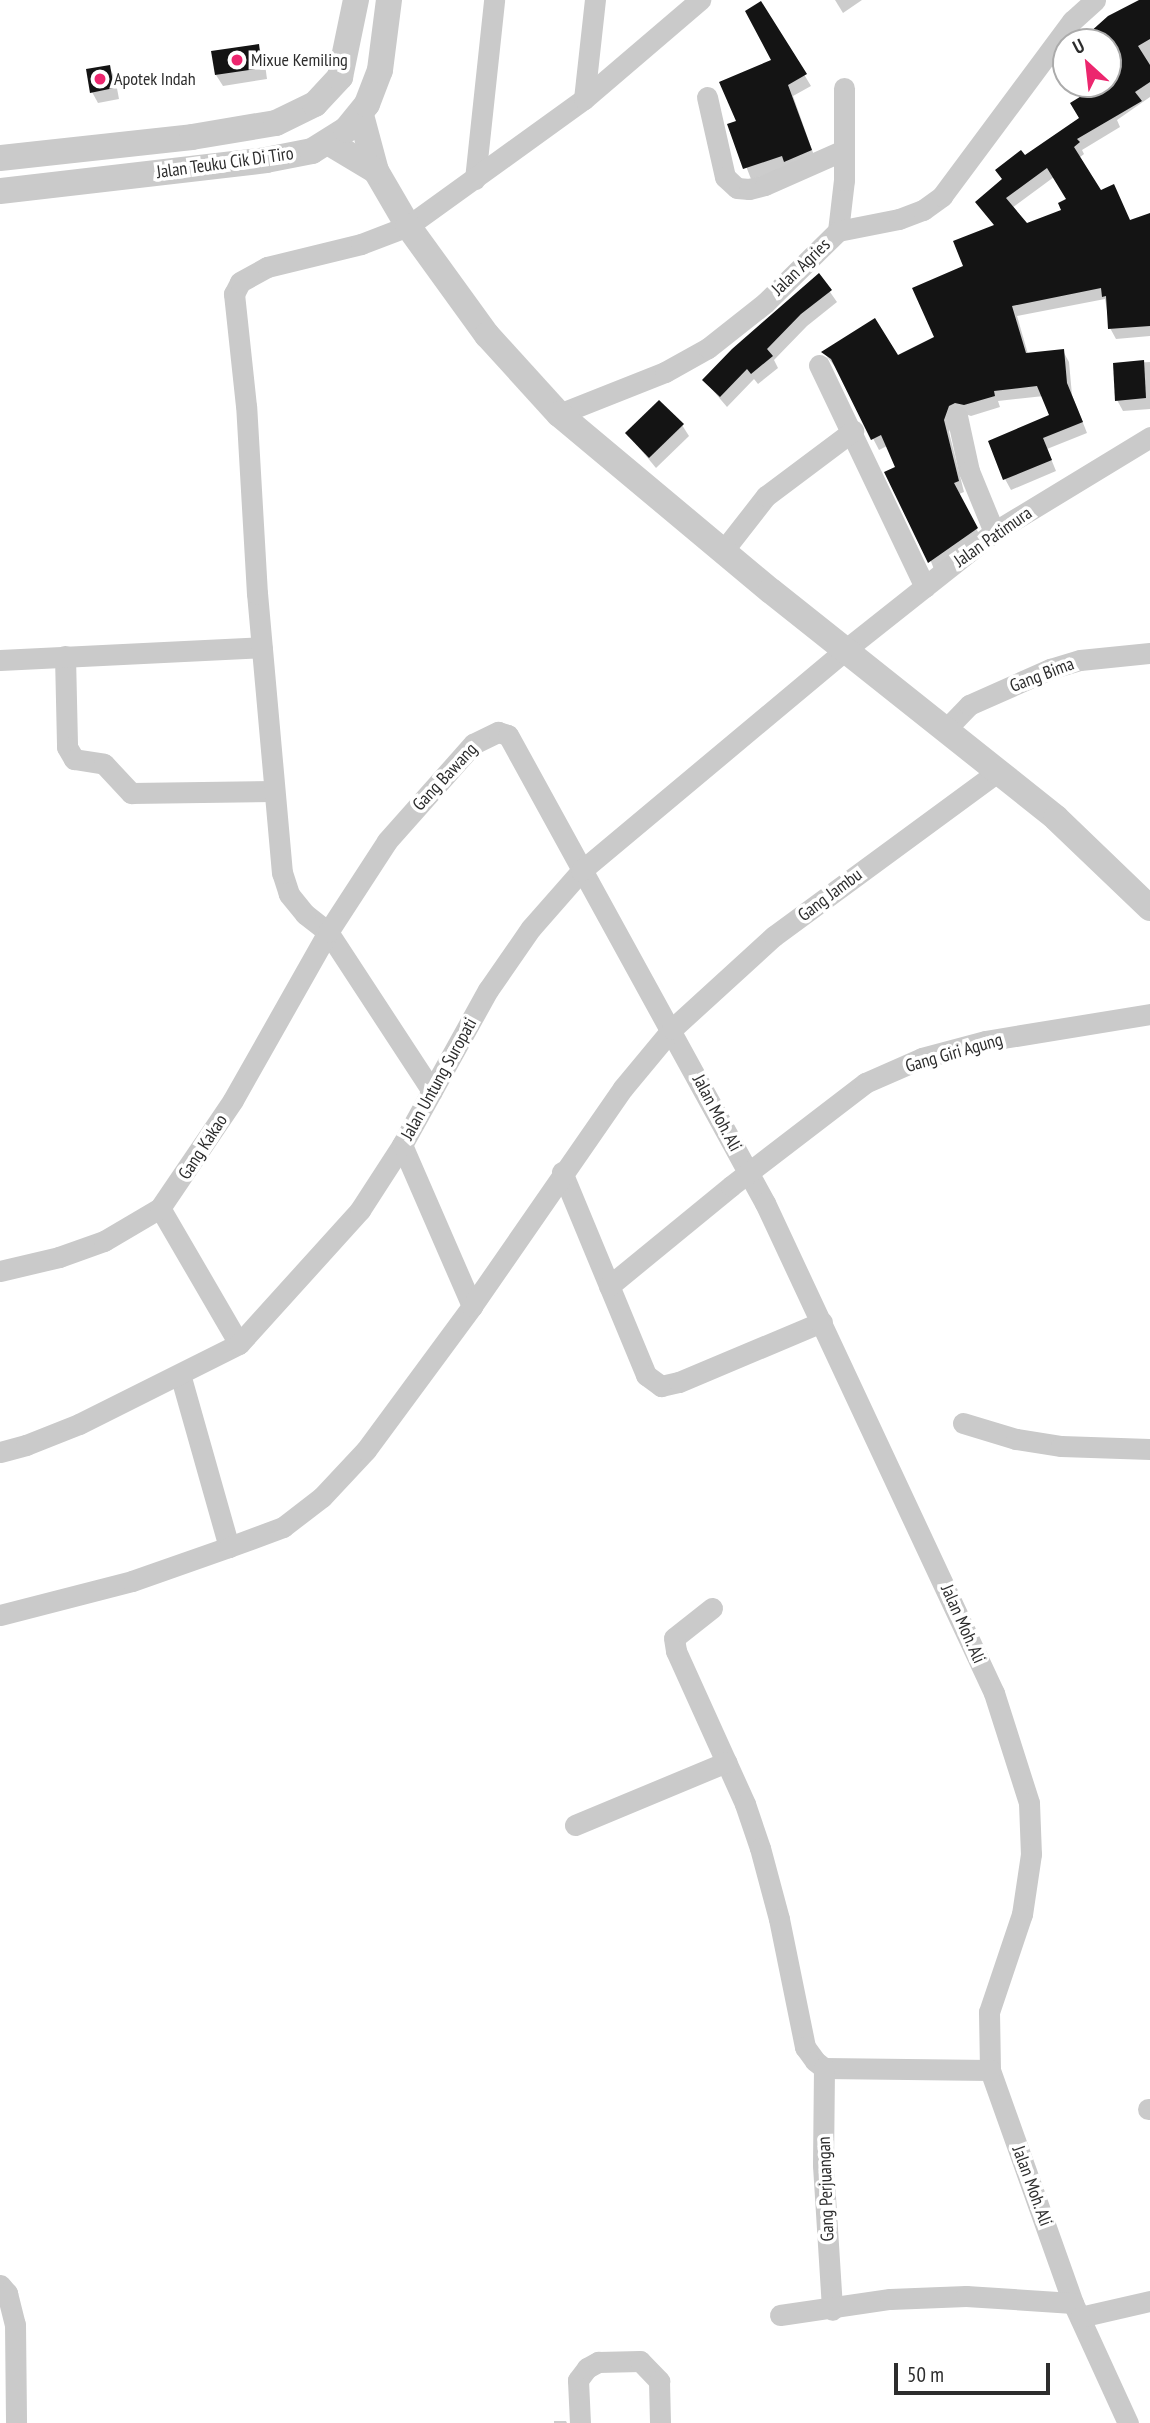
<!DOCTYPE html>
<style>
body{margin:0}
#map{position:relative;width:1150px;height:2423px;overflow:hidden;background:#fff;font-family:"PT Sans Narrow",sans-serif}
div>[style]{position:absolute}
[style*='--x']{left:calc(var(--x)*1px);top:calc(var(--y)*1px);width:calc(var(--w)*1px);rotate:calc(var(--a)*1deg)}
.shadow>*{inset:0;background:#0003}
.building>*{inset:0;background:#141414}
.minor>*{height:21px;margin:-10.5px;padding:0 10.5px;transform-origin:10.5px;border-radius:10.5px;background:#cacaca}
.tertiary>*{height:26px;margin:-13px;padding:0 13px;transform-origin:13px;border-radius:13px;background:#cacaca}
.dots>*{width:19px;height:19px;translate:-50% -50%;box-sizing:border-box;border:4px solid #fff;border-radius:50%}
span{translate:-50% -50%;white-space:nowrap;text-align:center;line-height:1.15;-webkit-text-stroke:7px #fff;paint-order:stroke}
.poi-label{font-size:18px;color:#2d2d2d}
.left{translate:0 -50%;text-align:left}
.street-label{font-size:18px;color:#2d2d2d}
.north{position:absolute;left:1052px;top:28px;width:70px;height:70px;box-sizing:border-box;background:#fff;border:2px solid #ababab;border-radius:50%;rotate:333deg;font-size:19px;font-weight:700;line-height:28px;text-align:center;color:#2d2d2d}
.north::after{content:'';display:block;margin:auto;width:24px;height:32px;background:#ec266e;clip-path:polygon(50% 0,100% 100%,50% 72%,0 100%)}
.scale{position:absolute;left:894px;top:2363px;width:156px;height:32px;box-sizing:border-box;border:4px solid #2d2d2d;border-top:0;padding-left:9px;font-size:21px;line-height:24px;white-space:nowrap;color:#2d2d2d;-webkit-text-stroke:5px #fff;paint-order:stroke}
</style>
<div id="map">
<div class="shadow">
<div style="clip-path:polygon(835px 0,862px 0,843px 13px)"></div>
<div style="clip-path:polygon(evenodd,1144px 0,1150px 0,1150px 97px,1117px 120px,1120px 127px,1082px 150px,1084px 154px,1079px 158px,1100px 192px,1130px 221px,1150px 215px,1150px 336px,1116px 339px,1110px 328px,1105px 299px,1017px 316px,1028px 354px,1063px 351px,1069px 362px,1072px 395px,1087px 433px,1047px 449px,1056px 471px,1011px 490px,1005px 479px,1052px 416px,1044px 396px,998px 401px,1000px 407px,971px 416px,962px 413px,954px 417px,949px 432px,964px 492px,959px 494px,982px 540px,935px 572px,887px 446px,879px 450px,837px 369px,824px 353px,897px 357px,936px 338px,965px 267px,995px 226px,977px 203px,1024px 158px,1081px 119px,1102px 84px,1108px 84px,1108px 42px,1082px 42px,1144px 0,1054px 177px,1068px 200px,1063px 211px,1026px 225px,1012px 208px,1054px 177px)"></div>
<div style="clip-path:polygon(761px 3px,811px 86px,793px 96px,816px 161px,751px 179px,730px 125px,738px 122px,773px 60px)"></div>
<div style="clip-path:polygon(258px 46px,264px 57px,267px 79px,223px 86px,216px 75px)"></div>
<div style="clip-path:polygon(109px 67px,115px 78px,119px 99px,98px 103px,92px 92px)"></div>
<div style="clip-path:polygon(818px 275px,837px 302px,807px 326px,774px 360px,778px 368px,758px 384px,754px 379px,727px 407px,704px 380px)"></div>
<div style="clip-path:polygon(1150px 362px,1150px 409px,1123px 411px,1117px 400px,1115px 364px)"></div>
<div style="clip-path:polygon(682px 425px,689px 436px,656px 468px,627px 433px)"></div>
<div style="clip-path:polygon(554px 2421px,566px 2421px,567px 2423px,554px 2423px)"></div>
</div>
<div class="building">
<div style="clip-path:polygon(evenodd,1139px 0,1150px 0,1150px 39px,1138px 46px,1150px 65px,1150px 82px,1135px 92px,1142px 101px,1077px 139px,1080px 142px,1074px 147px,1101px 190px,1114px 184px,1130px 220px,1150px 213px,1150px 326px,1108px 329px,1106px 296px,1102px 297px,1101px 288px,1012px 306px,1026px 353px,1064px 349px,1067px 383px,1083px 422px,1043px 438px,1052px 460px,1003px 480px,988px 441px,1049px 415px,1037px 386px,994px 391px,995px 396px,964px 405px,955px 403px,949px 406px,944px 420px,959px 481px,954px 483px,978px 528px,928px 563px,884px 472px,895px 467px,881px 435px,871px 440px,831px 359px,821px 352px,875px 318px,898px 355px,934px 337px,912px 288px,963px 266px,953px 241px,994px 225px,975px 202px,1002px 179px,995px 170px,1021px 150px,1025px 155px,1079px 118px,1070px 103px,1101px 84px,1108px 84px,1108px 42px,1079px 42px,1108px 16px,1139px 0,1047px 168px,1066px 199px,1058px 203px,1061px 210px,1027px 223px,1006px 198px,1047px 168px)"></div>
<div style="clip-path:polygon(761px 1px,807px 74px,788px 85px,812px 150px,784px 162px,782px 156px,743px 169px,727px 124px,736px 121px,719px 82px,771px 60px,745px 11px)"></div>
<div style="clip-path:polygon(259px 44px,262px 68px,215px 75px,211px 51px)"></div>
<div style="clip-path:polygon(110px 65px,114px 88px,90px 93px,86px 69px)"></div>
<div style="clip-path:polygon(819px 273px,832px 290px,801px 314px,767px 349px,773px 356px,751px 374px,747px 369px,720px 397px,702px 380px,732px 349px)"></div>
<div style="clip-path:polygon(1144px 360px,1146px 398px,1115px 401px,1113px 363px)"></div>
<div style="clip-path:polygon(659px 400px,684px 424px,649px 458px,625px 433px)"></div>
</div>
<div class="minor">
<div style="--x:707;--y:97;--w:82;--a:77.3"></div>
<div style="--x:725;--y:177;--w:16;--a:43"></div>
<div style="--x:737;--y:188;--w:12;--a:5"></div>
<div style="--x:749;--y:189;--w:16;--a:-14"></div>
<div style="--x:765;--y:185;--w:86;--a:-23.9"></div>
<div style="--x:584;--y:99;--w:100;--a:-83.7"></div>
<div style="--x:475;--y:179;--w:180;--a:-83.9"></div>
<div style="--x:838;--y:231;--w:51;--a:-83.3"></div>
<div style="--x:844;--y:180;--w:92;--a:-90"></div>
<div style="--x:819;--y:365;--w:246;--a:64.5"></div>
<div style="--x:559;--y:414;--w:114;--a:-21.6"></div>
<div style="--x:665;--y:372;--w:49;--a:-29.2"></div>
<div style="--x:708;--y:348;--w:73;--a:-38.3"></div>
<div style="--x:765;--y:303;--w:103;--a:-44.6"></div>
<div style="--x:838;--y:231;--w:62;--a:-11.1"></div>
<div style="--x:899;--y:219;--w:26;--a:-21"></div>
<div style="--x:923;--y:210;--w:24;--a:-36"></div>
<div style="--x:942;--y:196;--w:218;--a:-53.4"></div>
<div style="--x:1072;--y:21;--w:31;--a:-42"></div>
<div style="--x:957;--y:416;--w:56;--a:77.7"></div>
<div style="--x:969;--y:471;--w:66;--a:67.7"></div>
<div style="--x:723;--y:551;--w:70;--a:-52"></div>
<div style="--x:766;--y:496;--w:109;--a:-36.8"></div>
<div style="--x:65;--y:656;--w:91;--a:88.7"></div>
<div style="--x:67;--y:747;--w:14;--a:60"></div>
<div style="--x:74;--y:759;--w:30;--a:9"></div>
<div style="--x:104;--y:764;--w:40;--a:47"></div>
<div style="--x:131;--y:793;--w:143;--a:-0.8"></div>
<div style="--x:0;--y:660;--w:262;--a:-2.8"></div>
<div style="--x:947;--y:728;--w:32;--a:-46"></div>
<div style="--x:969;--y:705;--w:89;--a:-24"></div>
<div style="--x:1050;--y:669;--w:31;--a:-17"></div>
<div style="--x:1080;--y:660;--w:70;--a:-5.7"></div>
<div style="--x:432;--y:1091;--w:190;--a:-123.2"></div>
<div style="--x:328;--y:932;--w:29;--a:-142"></div>
<div style="--x:305;--y:914;--w:26;--a:-129"></div>
<div style="--x:289;--y:894;--w:22;--a:-108"></div>
<div style="--x:282;--y:873;--w:280;--a:-95.1"></div>
<div style="--x:257;--y:594;--w:188;--a:-93.3"></div>
<div style="--x:246;--y:406;--w:113;--a:-96.1"></div>
<div style="--x:234;--y:294;--w:13;--a:-63"></div>
<div style="--x:240;--y:282;--w:31;--a:-29"></div>
<div style="--x:267;--y:267;--w:97;--a:-13.7"></div>
<div style="--x:361;--y:244;--w:50;--a:-21"></div>
<div style="--x:408;--y:226;--w:217;--a:-35.8"></div>
<div style="--x:584;--y:99;--w:153;--a:-40.5"></div>
<div style="--x:402;--y:1145;--w:176;--a:66.5"></div>
<div style="--x:562;--y:1172;--w:220;--a:67.5"></div>
<div style="--x:646;--y:1375;--w:19;--a:36"></div>
<div style="--x:661;--y:1386;--w:18;--a:-13"></div>
<div style="--x:679;--y:1382;--w:155;--a:-22.8"></div>
<div style="--x:160;--y:1208;--w:157;--a:59.8"></div>
<div style="--x:0;--y:1271;--w:61;--a:-13.3"></div>
<div style="--x:59;--y:1257;--w:48;--a:-19.6"></div>
<div style="--x:104;--y:1241;--w:65;--a:-30.5"></div>
<div style="--x:160;--y:1208;--w:130;--a:-55.9"></div>
<div style="--x:233;--y:1100;--w:193;--a:-60.5"></div>
<div style="--x:328;--y:932;--w:108;--a:-57"></div>
<div style="--x:387;--y:841;--w:130;--a:-48.4"></div>
<div style="--x:473;--y:744;--w:28;--a:-26"></div>
<div style="--x:498;--y:732;--w:10;--a:17"></div>
<div style="--x:508;--y:735;--w:534;--a:61.23"></div>
<div style="--x:765;--y:1203;--w:541;--a:64.95"></div>
<div style="--x:994;--y:1693;--w:115;--a:72.3"></div>
<div style="--x:1029;--y:1803;--w:51;--a:87.8"></div>
<div style="--x:1031;--y:1854;--w:61;--a:98.5"></div>
<div style="--x:1022;--y:1914;--w:103;--a:108.6"></div>
<div style="--x:989;--y:2012;--w:58;--a:89"></div>
<div style="--x:990;--y:2070;--w:247;--a:70.4"></div>
<div style="--x:1073;--y:2303;--w:132;--a:65.4"></div>
<div style="--x:609;--y:1286;--w:158;--a:-39.3"></div>
<div style="--x:731;--y:1186;--w:169;--a:-37.5"></div>
<div style="--x:865;--y:1083;--w:62;--a:-23.7"></div>
<div style="--x:922;--y:1058;--w:65;--a:-15.1"></div>
<div style="--x:985;--y:1041;--w:167;--a:-9.3"></div>
<div style="--x:180;--y:1374;--w:180;--a:74.2"></div>
<div style="--x:963;--y:1423;--w:55;--a:16.8"></div>
<div style="--x:1016;--y:1439;--w:46;--a:8.8"></div>
<div style="--x:1061;--y:1446;--w:89;--a:1.9"></div>
<div style="--x:0;--y:1452;--w:27;--a:-15"></div>
<div style="--x:26;--y:1445;--w:57;--a:-21.6"></div>
<div style="--x:79;--y:1424;--w:179;--a:-26.6"></div>
<div style="--x:239;--y:1344;--w:181;--a:-47.9"></div>
<div style="--x:360;--y:1210;--w:77;--a:-57.1"></div>
<div style="--x:402;--y:1145;--w:177;--a:-61"></div>
<div style="--x:488;--y:990;--w:75;--a:-55.3"></div>
<div style="--x:531;--y:928;--w:76;--a:-48.7"></div>
<div style="--x:581;--y:871;--w:344;--a:-39.9"></div>
<div style="--x:845;--y:650;--w:190;--a:-38.4"></div>
<div style="--x:994;--y:532;--w:183;--a:-31.3"></div>
<div style="--x:712;--y:1608;--w:48;--a:141.7"></div>
<div style="--x:674;--y:1638;--w:13;--a:81"></div>
<div style="--x:676;--y:1651;--w:168;--a:65.7"></div>
<div style="--x:745;--y:1804;--w:46;--a:71.2"></div>
<div style="--x:760;--y:1848;--w:73;--a:75"></div>
<div style="--x:779;--y:1919;--w:131;--a:78.5"></div>
<div style="--x:805;--y:2047;--w:17;--a:54"></div>
<div style="--x:815;--y:2061;--w:11;--a:38"></div>
<div style="--x:824;--y:2068;--w:166;--a:0.7"></div>
<div style="--x:0;--y:1615;--w:136;--a:-14.4"></div>
<div style="--x:132;--y:1581;--w:103;--a:-19.3"></div>
<div style="--x:229;--y:1547;--w:58;--a:-20.3"></div>
<div style="--x:283;--y:1527;--w:49;--a:-37.6"></div>
<div style="--x:322;--y:1497;--w:64;--a:-46.9"></div>
<div style="--x:366;--y:1450;--w:179;--a:-53.6"></div>
<div style="--x:472;--y:1306;--w:265;--a:-55.3"></div>
<div style="--x:623;--y:1088;--w:77;--a:-50.3"></div>
<div style="--x:672;--y:1029;--w:138;--a:-42.4"></div>
<div style="--x:774;--y:936;--w:277;--a:-36.3"></div>
<div style="--x:575;--y:1825;--w:164;--a:-22.6"></div>
<div style="--x:824;--y:2068;--w:97;--a:90.6"></div>
<div style="--x:823;--y:2165;--w:145;--a:86.4"></div>
<div style="--x:1148;--y:2109;--w:2;--a:0"></div>
<div style="--x:0;--y:2285;--w:11;--a:49"></div>
<div style="--x:7;--y:2293;--w:32;--a:76"></div>
<div style="--x:15;--y:2324;--w:99;--a:89.4"></div>
<div style="--x:780;--y:2315;--w:111;--a:-8.3"></div>
<div style="--x:890;--y:2299;--w:76;--a:-2.3"></div>
<div style="--x:966;--y:2296;--w:107;--a:3.7"></div>
<div style="--x:1080;--y:2317;--w:72;--a:-12.9"></div>
<div style="--x:580;--y:2423;--w:43;--a:-92.7"></div>
<div style="--x:578;--y:2380;--w:15;--a:-53"></div>
<div style="--x:587;--y:2368;--w:13;--a:-29"></div>
<div style="--x:598;--y:2362;--w:42;--a:-1.4"></div>
<div style="--x:640;--y:2361;--w:28;--a:46"></div>
<div style="--x:659;--y:2381;--w:42;--a:88.6"></div>
</div>
<div class="tertiary">
<div style="--x:361;--y:115;--w:58;--a:75"></div>
<div style="--x:376;--y:171;--w:64;--a:59.8"></div>
<div style="--x:408;--y:226;--w:135;--a:54.1"></div>
<div style="--x:487;--y:335;--w:107;--a:47.7"></div>
<div style="--x:559;--y:414;--w:276;--a:39.9"></div>
<div style="--x:771;--y:591;--w:364;--a:38.5"></div>
<div style="--x:1056;--y:818;--w:130;--a:43.8"></div>
<div style="--x:328;--y:142;--w:56;--a:31.1"></div>
<div style="--x:0;--y:158;--w:193;--a:-6.2"></div>
<div style="--x:192;--y:137;--w:85;--a:-9.5"></div>
<div style="--x:276;--y:123;--w:43;--a:-26"></div>
<div style="--x:315;--y:104;--w:37;--a:-47"></div>
<div style="--x:340;--y:77;--w:79;--a:-78.3"></div>
<div style="--x:0;--y:191;--w:268;--a:-6.6"></div>
<div style="--x:266;--y:160;--w:47;--a:-11.1"></div>
<div style="--x:312;--y:151;--w:40;--a:-32"></div>
<div style="--x:346;--y:130;--w:33;--a:-51"></div>
<div style="--x:367;--y:104;--w:36;--a:-69"></div>
<div style="--x:380;--y:70;--w:71;--a:-82.7"></div>
</div>
<div class="dots">
<div style="left:237px;top:60px;background:#ec266e"></div>
<div style="left:100px;top:79px;background:#ec266e"></div>
</div>
<div class="poi-label">
<span class="left" style="left:251px;top:60px">Mixue Kemiling</span>
<span class="left" style="left:114px;top:79px">Apotek Indah</span>
</div>
<div class="street-label">
<span style="left:225px;top:163px;rotate:-8deg">Jalan Teuku Cik Di Tiro</span>
<span style="left:801px;top:267px;rotate:-44deg">Jalan Agries</span>
<span style="left:993px;top:537px;rotate:-35deg">Jalan Patimura</span>
<span style="left:1042px;top:675px;rotate:-21deg">Gang Bima</span>
<span style="left:445px;top:777px;rotate:-47deg">Gang Bawang</span>
<span style="left:830px;top:895px;rotate:-37deg">Gang Jambu</span>
<span style="left:954px;top:1053px;rotate:-16deg">Gang Giri Agung</span>
<span style="left:439px;top:1079px;rotate:-61deg">Jalan Untung Suropati</span>
<span style="left:717px;top:1113px;rotate:62deg">Jalan Moh. Ali</span>
<span style="left:203px;top:1147px;rotate:-57deg">Gang Kakao</span>
<span style="left:963px;top:1624px;rotate:66deg">Jalan Moh. Ali</span>
<span style="left:1032px;top:2186px;rotate:70deg">Jalan Moh. Ali</span>
<span style="left:826px;top:2189px;rotate:-92deg">Gang Perjuangan</span>
</div>
<div class="north">U</div>
<div class="scale">50 m</div>
</div>
